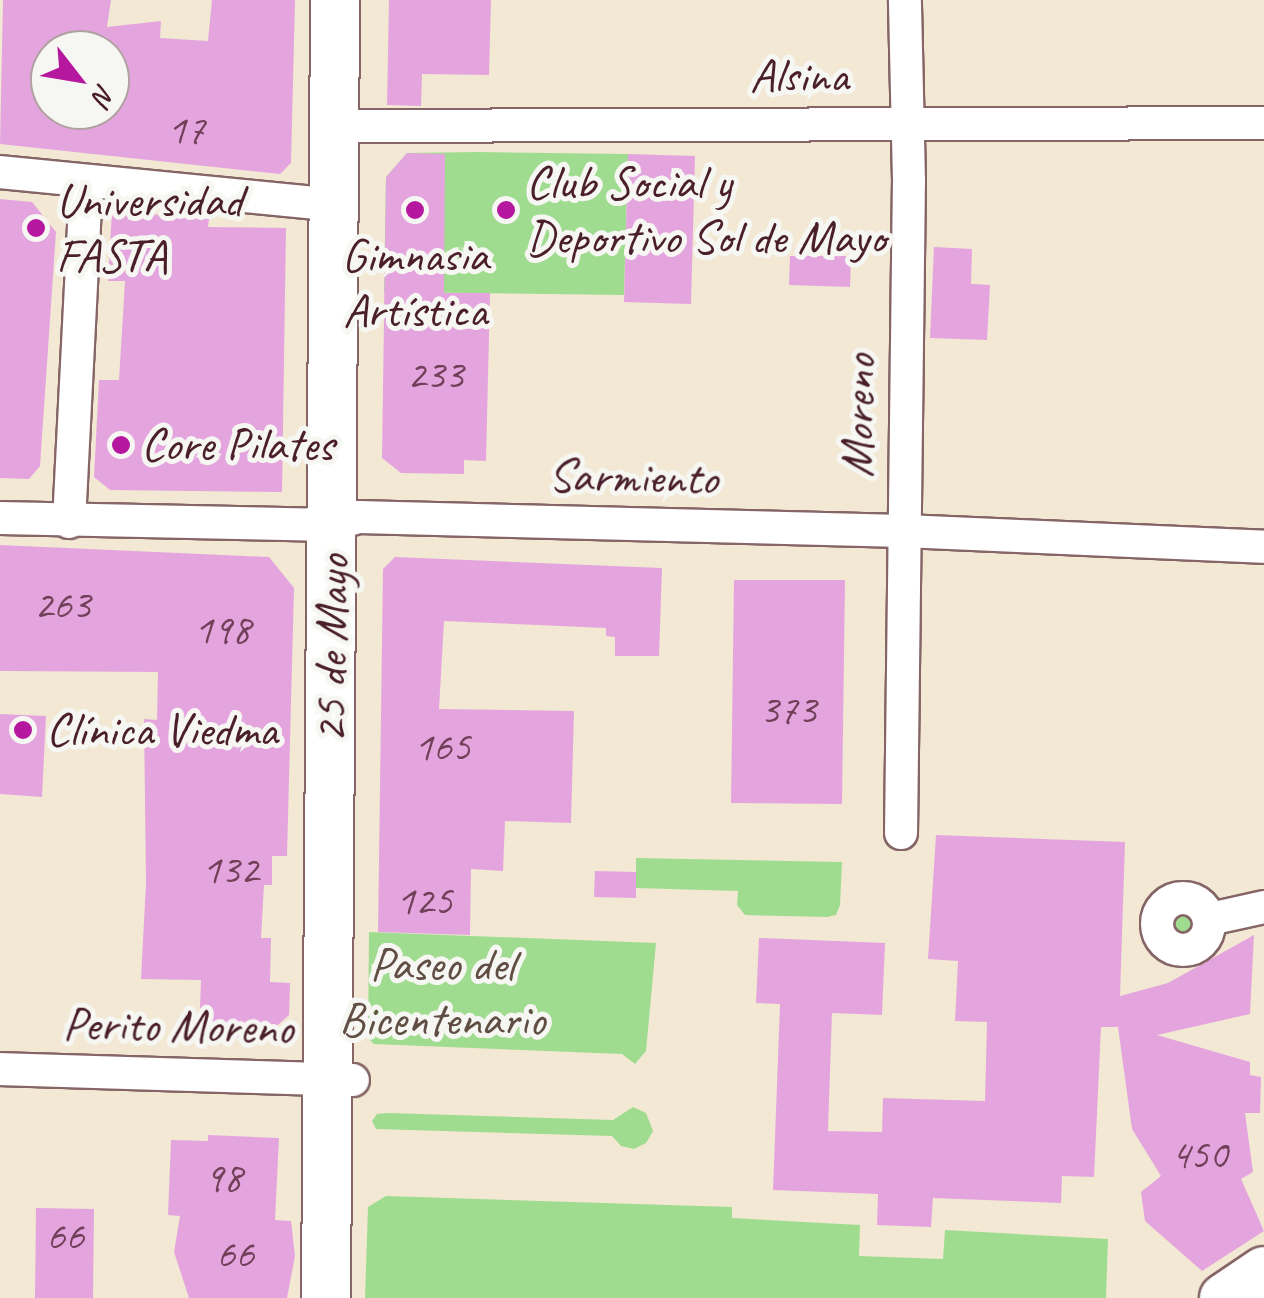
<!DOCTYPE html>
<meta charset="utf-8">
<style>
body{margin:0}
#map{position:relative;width:1264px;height:1298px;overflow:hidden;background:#f2e8d4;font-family:Caveat,sans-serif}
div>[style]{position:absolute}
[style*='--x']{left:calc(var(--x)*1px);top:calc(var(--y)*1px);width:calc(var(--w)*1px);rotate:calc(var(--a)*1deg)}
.green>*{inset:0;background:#a0dc90}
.round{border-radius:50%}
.building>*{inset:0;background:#e4a5df}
.roads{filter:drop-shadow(2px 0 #856566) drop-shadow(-2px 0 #856566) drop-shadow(0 2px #856566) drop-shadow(0 -2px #856566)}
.minor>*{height:32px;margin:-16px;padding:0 16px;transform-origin:16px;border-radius:16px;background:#fff}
.minor>.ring{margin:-16px;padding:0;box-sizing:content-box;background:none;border:32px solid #fff;border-radius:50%}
.secondary>*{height:48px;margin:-24px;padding:0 24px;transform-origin:24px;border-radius:24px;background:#fff}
.dots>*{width:28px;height:28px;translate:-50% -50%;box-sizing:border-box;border:5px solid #f6f6f2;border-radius:50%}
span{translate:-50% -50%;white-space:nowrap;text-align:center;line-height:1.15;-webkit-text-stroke:10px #f6f6f2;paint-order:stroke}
.number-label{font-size:42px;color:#704058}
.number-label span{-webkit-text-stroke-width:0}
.street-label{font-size:48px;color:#4a1f2b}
.poi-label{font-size:48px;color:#4a1f2b}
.left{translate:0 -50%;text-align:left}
.park-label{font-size:48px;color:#604e44}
.north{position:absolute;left:30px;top:30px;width:100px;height:100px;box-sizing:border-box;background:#f6f6f2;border:2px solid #b1a0a2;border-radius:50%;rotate:121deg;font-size:28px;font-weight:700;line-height:40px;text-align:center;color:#4a1f2b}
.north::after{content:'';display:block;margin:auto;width:35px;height:45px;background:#b5179e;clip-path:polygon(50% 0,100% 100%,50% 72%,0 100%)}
</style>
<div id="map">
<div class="green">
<div style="clip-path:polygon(478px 152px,628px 154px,624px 295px,384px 292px,386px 177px,407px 153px)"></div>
<div style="clip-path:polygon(636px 858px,842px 862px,840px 905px,836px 915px,827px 917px,745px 915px,737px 905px,738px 891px,636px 888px)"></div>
<div class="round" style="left:1164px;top:905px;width:38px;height:38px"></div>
<div style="clip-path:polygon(369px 932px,656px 943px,646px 1051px,635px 1064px,622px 1054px,374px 1044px,368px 1038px)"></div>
<div style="clip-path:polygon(633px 1107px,646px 1113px,653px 1131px,646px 1143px,634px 1149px,621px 1146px,612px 1136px,376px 1129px,372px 1121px,377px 1114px,388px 1113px,613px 1120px)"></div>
<div style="clip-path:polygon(386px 1196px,732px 1207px,732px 1218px,860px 1225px,859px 1256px,943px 1259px,945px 1230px,1108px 1239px,1106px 1298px,365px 1298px,368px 1207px)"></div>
</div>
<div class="building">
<div style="clip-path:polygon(evenodd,3px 0,111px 0,107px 27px,161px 21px,160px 38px,208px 41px,212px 0,295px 0,291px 163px,280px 174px,0 144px,3px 0,50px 50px,110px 50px,110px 110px,50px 110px,50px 50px)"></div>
<div style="clip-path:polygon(389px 0,491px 0,489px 75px,422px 74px,421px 106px,387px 105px)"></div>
<div style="clip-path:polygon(407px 153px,445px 154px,444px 293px,490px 293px,486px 461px,464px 460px,464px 474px,401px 473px,382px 458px,386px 177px)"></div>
<div style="clip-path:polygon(628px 154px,695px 156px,691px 304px,624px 302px)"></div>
<div style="clip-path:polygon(0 199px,32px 202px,56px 232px,40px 466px,29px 479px,0 478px)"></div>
<div style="clip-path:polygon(112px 211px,209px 219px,208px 227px,286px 228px,282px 492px,110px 490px,94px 477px,99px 380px,119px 380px,125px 281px,108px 281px)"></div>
<div style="clip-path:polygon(934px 247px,972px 249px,971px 284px,990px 285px,987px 340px,930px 338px)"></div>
<div style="clip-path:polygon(790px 256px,851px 256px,850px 287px,789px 285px)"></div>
<div style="clip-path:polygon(0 545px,269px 557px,294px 588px,287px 856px,272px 856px,272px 885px,264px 885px,261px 938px,271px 938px,270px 982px,290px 983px,289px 1015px,262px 1039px,199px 1036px,201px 980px,141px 979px,146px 883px,144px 719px,157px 720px,158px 672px,0 671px)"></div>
<div style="clip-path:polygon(395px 557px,662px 568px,659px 656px,615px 656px,615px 637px,606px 636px,606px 628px,444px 621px,439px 709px,574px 711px,571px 823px,505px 821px,503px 871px,471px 869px,470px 935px,378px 932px,383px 569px)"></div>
<div style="clip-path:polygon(734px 580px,845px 580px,842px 804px,731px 803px)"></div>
<div style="clip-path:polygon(0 714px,46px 716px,42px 797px,0 794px)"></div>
<div style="clip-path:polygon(936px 835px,1125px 842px,1120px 996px,1168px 983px,1254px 935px,1250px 1014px,1157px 1035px,1250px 1062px,1250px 1075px,1261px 1077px,1260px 1113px,1245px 1113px,1253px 1172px,1241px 1179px,1264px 1231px,1202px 1271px,1145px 1221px,1141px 1192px,1161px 1176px,1132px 1129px,1118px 1027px,1101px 1027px,1094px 1177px,1062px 1176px,1061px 1203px,933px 1198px,931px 1227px,877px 1225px,878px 1194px,773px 1190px,780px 1004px,756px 1003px,759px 938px,885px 943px,882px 1015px,832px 1013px,828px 1131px,882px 1132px,883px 1098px,985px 1101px,987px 1022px,955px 1021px,958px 961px,928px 959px)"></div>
<div style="clip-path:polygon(595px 871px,636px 872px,636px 898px,594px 897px)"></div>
<div style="clip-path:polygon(208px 1135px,279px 1138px,275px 1220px,291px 1221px,295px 1256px,287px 1298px,189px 1298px,174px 1252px,180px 1216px,168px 1215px,171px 1140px,208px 1141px)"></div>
<div style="clip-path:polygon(36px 1208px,94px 1209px,93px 1298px,35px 1298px)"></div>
</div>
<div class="roads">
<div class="minor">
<div style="--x:334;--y:126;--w:930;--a:-0.18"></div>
<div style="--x:0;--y:172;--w:336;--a:5.6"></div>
<div style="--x:0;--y:518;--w:332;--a:1.2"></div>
<div style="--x:332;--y:525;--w:27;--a:-17"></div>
<div style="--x:358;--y:517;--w:545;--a:1.47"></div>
<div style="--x:903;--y:531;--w:361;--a:2.5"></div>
<div style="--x:69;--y:522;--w:341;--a:-87.1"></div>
<div style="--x:901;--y:833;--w:652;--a:-89.3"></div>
<div style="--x:909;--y:181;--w:181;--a:-91.3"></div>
<div class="ring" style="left:1157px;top:898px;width:20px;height:20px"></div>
<div style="--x:1210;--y:919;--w:55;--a:-12.5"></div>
<div style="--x:0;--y:1069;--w:353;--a:1.8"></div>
</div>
<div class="secondary">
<div style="--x:326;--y:1298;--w:1298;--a:-89.6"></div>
<div style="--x:1224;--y:1298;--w:48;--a:-34"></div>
</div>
</div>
<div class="dots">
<div style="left:415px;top:210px;background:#b5179e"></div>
<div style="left:506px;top:210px;background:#b5179e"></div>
<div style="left:36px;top:228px;background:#b5179e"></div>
<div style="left:121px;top:445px;background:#b5179e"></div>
<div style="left:23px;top:730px;background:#b5179e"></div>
</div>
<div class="number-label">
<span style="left:186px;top:130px">17</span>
<span style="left:435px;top:375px">233</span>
<span style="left:62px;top:605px">263</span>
<span style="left:222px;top:630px">198</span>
<span style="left:788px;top:710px">373</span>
<span style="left:442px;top:747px">165</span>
<span style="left:230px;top:870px">132</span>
<span style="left:424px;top:901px">125</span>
<span style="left:1199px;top:1155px">450</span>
<span style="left:223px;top:1178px">98</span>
<span style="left:65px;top:1236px">66</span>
<span style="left:235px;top:1254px">66</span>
</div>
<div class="street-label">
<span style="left:799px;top:76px">Alsina</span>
<span style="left:858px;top:416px;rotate:-89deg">Moreno</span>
<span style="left:633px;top:477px;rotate:1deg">Sarmiento</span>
<span style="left:331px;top:649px;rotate:-89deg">25 de Mayo</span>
<span style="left:178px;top:1026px;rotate:1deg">Perito Moreno</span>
</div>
<div class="poi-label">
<span class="left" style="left:526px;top:210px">Club Social y<br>Deportivo Sol de Mayo</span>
<span class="left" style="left:56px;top:228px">Universidad<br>FASTA</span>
<span style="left:415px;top:283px">Gimnasia<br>Artística</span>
<span class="left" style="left:141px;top:445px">Core Pilates</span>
<span class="left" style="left:46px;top:730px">Clínica Viedma</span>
</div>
<div class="park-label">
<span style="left:442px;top:992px">Paseo del<br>Bicentenario</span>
</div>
<div class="north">N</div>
</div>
